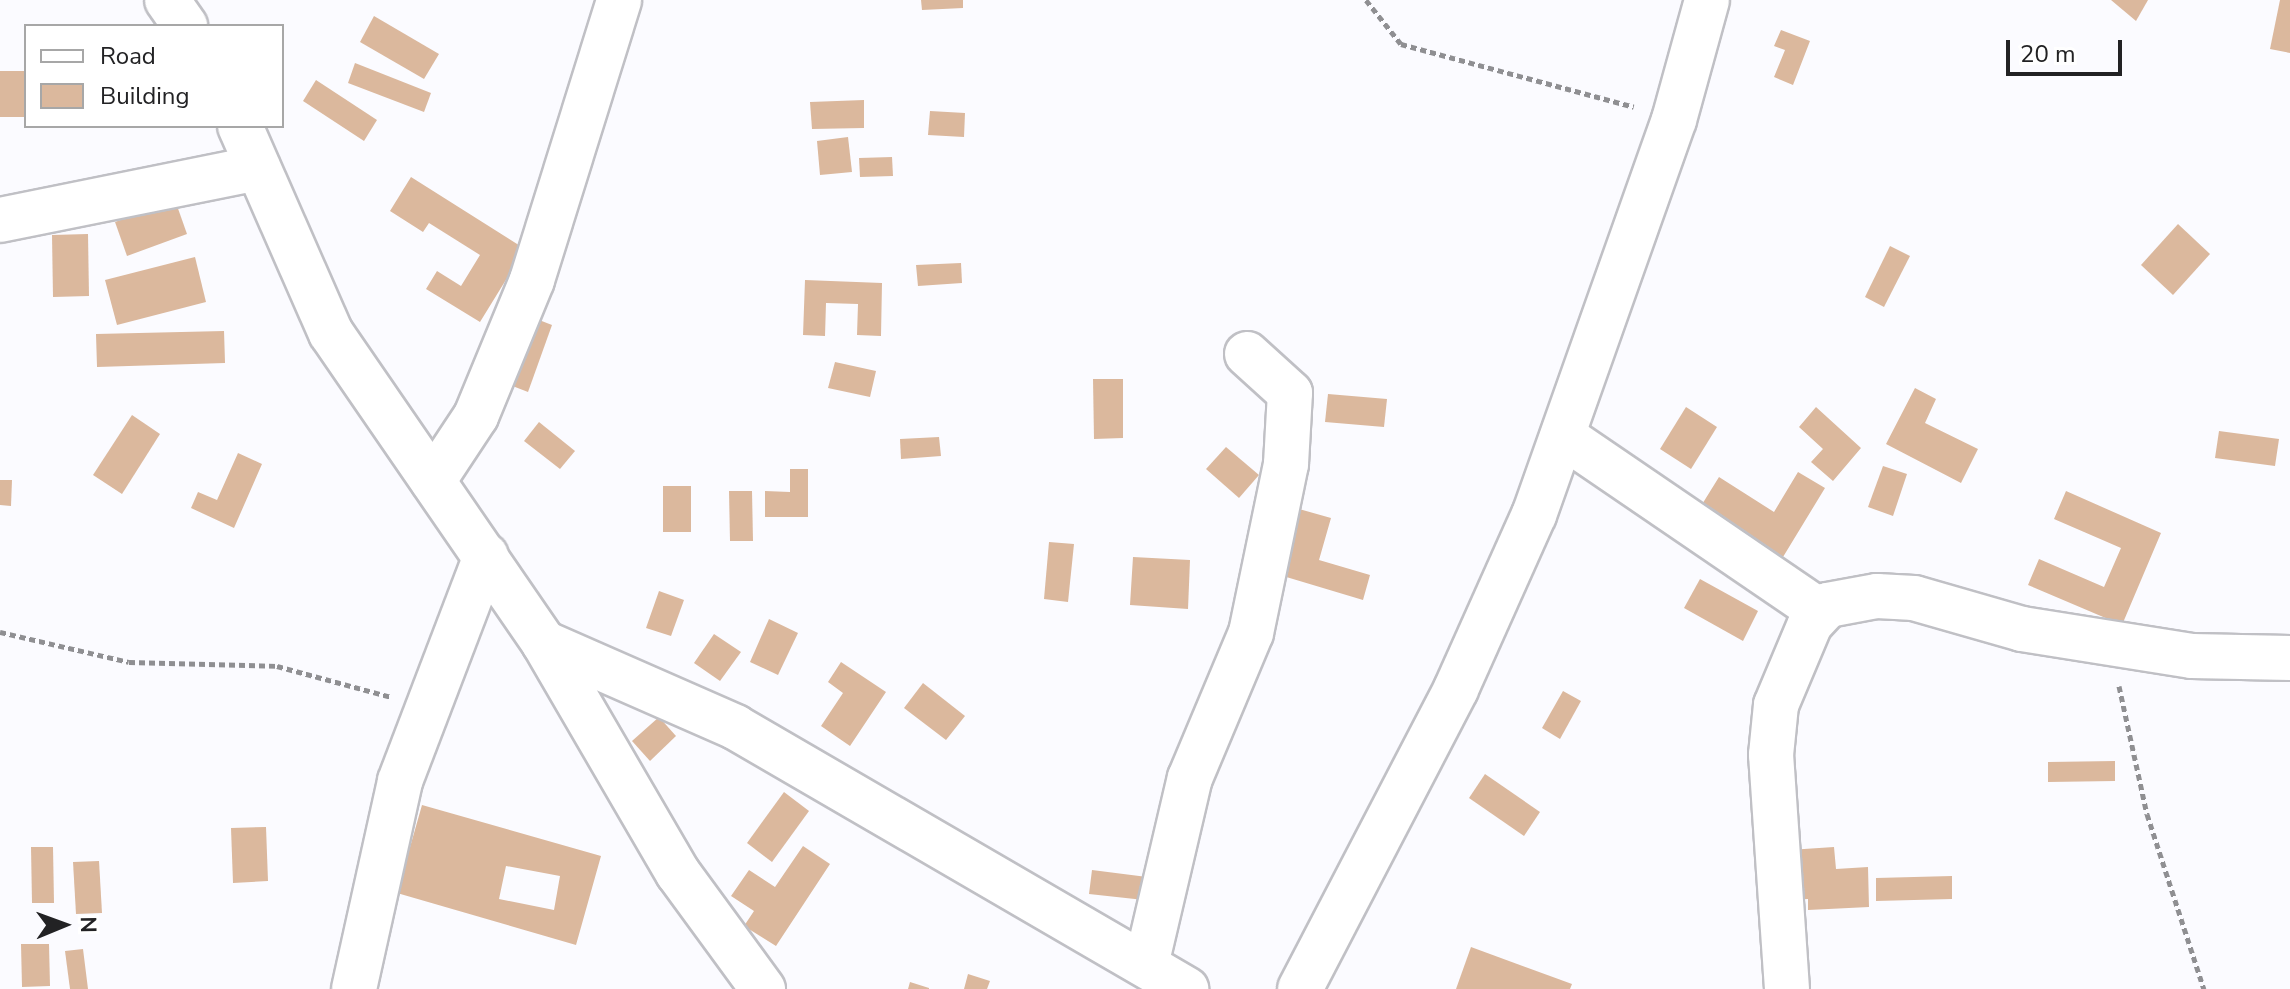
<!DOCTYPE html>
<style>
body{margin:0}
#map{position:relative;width:2290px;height:989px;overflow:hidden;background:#fbfbff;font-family:"Nunito Sans",sans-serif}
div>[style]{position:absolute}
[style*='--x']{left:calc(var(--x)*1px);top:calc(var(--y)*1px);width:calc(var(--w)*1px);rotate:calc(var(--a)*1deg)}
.building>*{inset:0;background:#dbb89d}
.path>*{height:5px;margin-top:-2.5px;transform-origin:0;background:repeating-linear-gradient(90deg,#8f8f92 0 6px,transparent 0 10px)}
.roads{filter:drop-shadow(2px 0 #c0c0c5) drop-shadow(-2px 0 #c0c0c5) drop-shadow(0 2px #c0c0c5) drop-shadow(0 -2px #c0c0c5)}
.minor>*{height:44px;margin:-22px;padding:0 22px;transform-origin:22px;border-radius:22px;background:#fff}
span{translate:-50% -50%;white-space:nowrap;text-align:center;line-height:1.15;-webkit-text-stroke:6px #fff;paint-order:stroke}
.legend{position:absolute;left:24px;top:24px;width:260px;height:104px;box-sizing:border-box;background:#fff;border:2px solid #a7a7a7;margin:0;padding:10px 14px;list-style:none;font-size:24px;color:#222224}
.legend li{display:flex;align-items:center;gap:16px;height:40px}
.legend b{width:40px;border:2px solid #a7a7a7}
.north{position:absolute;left:24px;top:885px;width:80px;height:80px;-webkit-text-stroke:6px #fff;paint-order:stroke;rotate:89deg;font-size:22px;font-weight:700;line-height:32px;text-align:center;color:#222224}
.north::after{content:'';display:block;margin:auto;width:28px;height:36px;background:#222224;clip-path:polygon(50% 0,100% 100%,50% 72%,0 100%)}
.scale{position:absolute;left:2006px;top:40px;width:116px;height:36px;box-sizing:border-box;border:4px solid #222224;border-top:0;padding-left:10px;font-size:24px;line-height:28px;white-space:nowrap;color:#222224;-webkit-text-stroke:6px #fff;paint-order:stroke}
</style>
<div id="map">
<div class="building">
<div style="clip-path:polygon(921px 0,963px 0,963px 8px,922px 10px)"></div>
<div style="clip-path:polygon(2111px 0,2148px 0,2136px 21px)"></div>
<div style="clip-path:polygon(2280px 0,2290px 0,2290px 53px,2270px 49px)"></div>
<div style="clip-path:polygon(374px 16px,439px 54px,424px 79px,360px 42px)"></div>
<div style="clip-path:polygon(1781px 30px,1810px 41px,1793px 85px,1774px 77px,1785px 50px,1774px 46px)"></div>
<div style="clip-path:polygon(355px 63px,431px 93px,424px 112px,348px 83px)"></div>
<div style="clip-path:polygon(0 71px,26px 71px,26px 117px,0 117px)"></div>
<div style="clip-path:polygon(316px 80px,377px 120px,364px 141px,303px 101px)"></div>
<div style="clip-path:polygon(864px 100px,864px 128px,812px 129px,810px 102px)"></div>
<div style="clip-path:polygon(930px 111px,965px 113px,964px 137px,928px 135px)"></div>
<div style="clip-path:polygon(848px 137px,852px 172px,820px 175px,817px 141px)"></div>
<div style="clip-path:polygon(892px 157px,893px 176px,860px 177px,859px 158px)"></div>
<div style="clip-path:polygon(411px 177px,525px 249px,480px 322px,426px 289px,437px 271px,461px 286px,480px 255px,429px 223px,423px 232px,390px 211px)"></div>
<div style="clip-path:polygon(175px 200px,187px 234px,127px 256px,115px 222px)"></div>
<div style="clip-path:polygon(2178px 224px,2210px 254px,2173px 295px,2141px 265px)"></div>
<div style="clip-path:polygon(88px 234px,89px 296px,53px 297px,52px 235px)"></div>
<div style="clip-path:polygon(1890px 246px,1910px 256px,1884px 307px,1865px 297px)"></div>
<div style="clip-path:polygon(195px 257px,206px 302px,117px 325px,105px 280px)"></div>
<div style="clip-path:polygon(961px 263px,962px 283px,918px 286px,916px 265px)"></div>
<div style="clip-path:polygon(805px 280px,882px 283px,881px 336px,857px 335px,858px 304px,826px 303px,825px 336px,803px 335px)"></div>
<div style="clip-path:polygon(521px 313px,552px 325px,528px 392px,497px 380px)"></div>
<div style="clip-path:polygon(224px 331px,225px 363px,97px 367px,96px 334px)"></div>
<div style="clip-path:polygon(835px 362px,876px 371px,870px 397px,828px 388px)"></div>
<div style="clip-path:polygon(1093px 379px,1123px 379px,1123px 438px,1094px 439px)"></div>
<div style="clip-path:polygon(1915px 388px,1936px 399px,1925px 423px,1978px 449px,1961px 483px,1886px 444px)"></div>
<div style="clip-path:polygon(1328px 394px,1387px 399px,1384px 427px,1325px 422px)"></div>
<div style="clip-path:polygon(1686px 407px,1717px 427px,1691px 469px,1660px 449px)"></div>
<div style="clip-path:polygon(1816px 407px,1861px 448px,1833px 481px,1811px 462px,1823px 449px,1799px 427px)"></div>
<div style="clip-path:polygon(132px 415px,160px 434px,122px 494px,93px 475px)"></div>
<div style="clip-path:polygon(539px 422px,575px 451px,560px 469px,524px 441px)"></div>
<div style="clip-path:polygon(2219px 431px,2279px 439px,2275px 466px,2215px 458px)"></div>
<div style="clip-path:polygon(939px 437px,941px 456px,901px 459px,900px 439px)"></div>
<div style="clip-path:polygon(1226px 447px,1259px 475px,1239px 498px,1206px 469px)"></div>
<div style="clip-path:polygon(238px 453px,262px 464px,234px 528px,191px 508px,198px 492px,217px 500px)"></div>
<div style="clip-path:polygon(1883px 466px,1907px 474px,1893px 516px,1868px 507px)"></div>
<div style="clip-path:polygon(790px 469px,808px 469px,808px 517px,765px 517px,765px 491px,790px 492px)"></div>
<div style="clip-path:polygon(1798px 472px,1825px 488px,1783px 557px,1701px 506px,1719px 477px,1774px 512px)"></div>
<div style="clip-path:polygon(0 480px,12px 480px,11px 506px,0 505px)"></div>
<div style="clip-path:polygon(663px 486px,691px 486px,691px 532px,663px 532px)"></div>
<div style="clip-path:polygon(729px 491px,752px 491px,753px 541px,730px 541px)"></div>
<div style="clip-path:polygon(2066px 491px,2161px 533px,2122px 625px,2028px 585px,2039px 559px,2104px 587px,2121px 548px,2054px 519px)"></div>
<div style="clip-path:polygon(1292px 507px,1331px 518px,1319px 560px,1370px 575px,1363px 600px,1273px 573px)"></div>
<div style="clip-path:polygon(1049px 542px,1074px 544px,1068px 602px,1044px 599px)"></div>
<div style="clip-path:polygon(1133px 557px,1190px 560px,1188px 609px,1130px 605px)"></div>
<div style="clip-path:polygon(1700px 579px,1758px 611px,1743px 641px,1684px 608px)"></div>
<div style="clip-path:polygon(659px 591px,684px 600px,671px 636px,646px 628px)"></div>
<div style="clip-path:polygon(769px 619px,798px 633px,778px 675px,750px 662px)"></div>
<div style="clip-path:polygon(714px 634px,741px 652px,720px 681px,694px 663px)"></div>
<div style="clip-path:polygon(841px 662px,886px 692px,850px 746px,821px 726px,843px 693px,828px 682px)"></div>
<div style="clip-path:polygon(923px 683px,965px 716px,946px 740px,904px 708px)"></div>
<div style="clip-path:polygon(1563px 691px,1581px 701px,1560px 739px,1542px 728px)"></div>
<div style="clip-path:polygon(659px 717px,676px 736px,650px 761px,632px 741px)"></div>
<div style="clip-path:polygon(2115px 761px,2115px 781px,2048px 782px,2048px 762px)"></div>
<div style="clip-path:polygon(1485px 774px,1540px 812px,1524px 836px,1469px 798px)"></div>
<div style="clip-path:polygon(784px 792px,809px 811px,772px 862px,747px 843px)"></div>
<div style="clip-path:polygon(evenodd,422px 805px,601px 856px,576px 945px,397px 893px,422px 805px,506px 866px,560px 876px,554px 910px,499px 899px,506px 866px)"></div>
<div style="clip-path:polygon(266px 827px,268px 881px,233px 883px,231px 828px)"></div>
<div style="clip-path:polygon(803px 846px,830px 864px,776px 946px,744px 926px,754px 911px,731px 896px,749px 870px,775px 887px)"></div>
<div style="clip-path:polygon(31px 847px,53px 847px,54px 903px,32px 903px)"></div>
<div style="clip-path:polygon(1834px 847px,1836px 869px,1868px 867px,1869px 907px,1808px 910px,1808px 899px,1791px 900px,1789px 850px)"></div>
<div style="clip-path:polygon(99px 861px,102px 913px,76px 914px,73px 862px)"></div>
<div style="clip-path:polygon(1092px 870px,1147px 877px,1144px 900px,1089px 894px)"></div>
<div style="clip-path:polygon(1952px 876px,1952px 899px,1876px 901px,1876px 878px)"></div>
<div style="clip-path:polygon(21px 944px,49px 944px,50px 986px,22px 987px)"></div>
<div style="clip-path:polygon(1471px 947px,1572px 984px,1570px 989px,1456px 989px)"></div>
<div style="clip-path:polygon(83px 949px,88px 989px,70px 989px,65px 951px)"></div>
<div style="clip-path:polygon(968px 974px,990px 981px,987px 989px,964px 989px)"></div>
<div style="clip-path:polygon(910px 982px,929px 988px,929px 989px,908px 989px)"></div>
</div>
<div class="path">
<div style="--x:1366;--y:0;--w:56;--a:51.5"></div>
<div style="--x:1401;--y:44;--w:241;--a:15.1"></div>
<div style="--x:0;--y:632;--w:132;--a:13.1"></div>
<div style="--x:129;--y:662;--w:148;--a:1.5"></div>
<div style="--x:277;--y:666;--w:118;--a:15.2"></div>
<div style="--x:2119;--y:686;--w:131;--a:77.7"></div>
<div style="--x:2147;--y:814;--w:184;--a:72"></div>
</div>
<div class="roads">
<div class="minor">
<div style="--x:167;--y:0;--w:32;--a:55"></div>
<div style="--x:240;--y:126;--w:226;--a:66.3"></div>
<div style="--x:331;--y:333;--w:376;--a:55.5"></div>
<div style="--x:544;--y:643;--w:266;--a:59.8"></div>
<div style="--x:678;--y:873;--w:144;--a:53.8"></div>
<div style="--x:0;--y:220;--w:263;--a:-11.4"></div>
<div style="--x:1563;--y:436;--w:311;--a:34.3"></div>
<div style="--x:433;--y:481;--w:78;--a:-56.5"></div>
<div style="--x:476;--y:416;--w:147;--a:-67.6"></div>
<div style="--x:532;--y:280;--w:293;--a:-72.7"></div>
<div style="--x:544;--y:643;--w:209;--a:23.7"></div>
<div style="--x:735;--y:727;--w:522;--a:30.15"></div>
<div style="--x:1146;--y:965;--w:192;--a:-76.8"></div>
<div style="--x:1190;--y:778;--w:157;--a:-67.2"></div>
<div style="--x:1251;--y:633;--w:173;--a:-78.3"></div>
<div style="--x:1286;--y:464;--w:71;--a:-86.8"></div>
<div style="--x:1290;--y:393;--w:58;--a:-137.8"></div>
<div style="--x:354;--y:989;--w:213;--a:-77.5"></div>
<div style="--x:400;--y:781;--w:241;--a:-69.1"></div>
<div style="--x:1300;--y:989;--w:338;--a:-62.5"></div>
<div style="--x:1456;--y:689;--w:191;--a:-65.9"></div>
<div style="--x:1534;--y:515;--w:419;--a:-70.5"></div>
<div style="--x:1674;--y:120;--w:124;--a:-74.6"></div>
<div style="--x:1787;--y:989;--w:235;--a:-93.9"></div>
<div style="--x:1771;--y:755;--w:50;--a:-84.3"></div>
<div style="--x:1776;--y:705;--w:88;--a:-67.2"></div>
<div style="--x:1810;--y:624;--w:26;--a:-47"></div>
<div style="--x:1828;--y:605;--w:50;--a:-10.4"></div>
<div style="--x:1877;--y:596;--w:37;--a:3"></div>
<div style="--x:1914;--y:598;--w:112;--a:16"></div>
<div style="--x:2022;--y:629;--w:172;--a:9"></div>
<div style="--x:2192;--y:656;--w:98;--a:1.2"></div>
</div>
</div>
<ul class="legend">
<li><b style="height:10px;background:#fff"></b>Road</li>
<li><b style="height:22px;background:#dbb89d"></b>Building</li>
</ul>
<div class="north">N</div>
<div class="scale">20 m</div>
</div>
